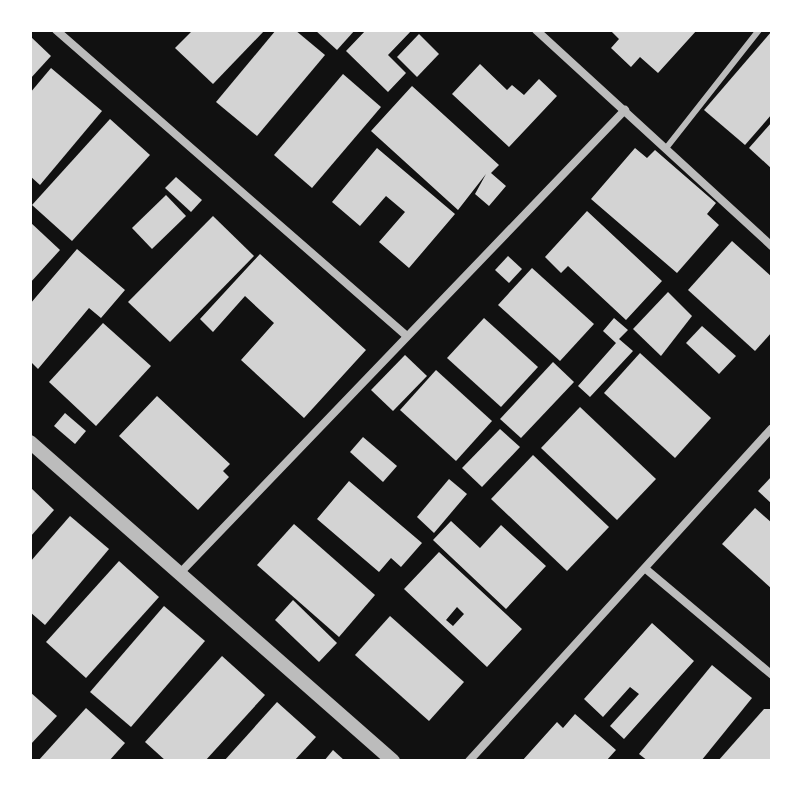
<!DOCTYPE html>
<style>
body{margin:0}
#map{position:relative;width:802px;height:791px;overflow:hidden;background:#111;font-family:"Nunito Sans",sans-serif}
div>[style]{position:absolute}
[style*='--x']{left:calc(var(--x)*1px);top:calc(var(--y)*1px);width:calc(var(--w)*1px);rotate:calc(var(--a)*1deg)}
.building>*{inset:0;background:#d3d3d3}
.service>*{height:6px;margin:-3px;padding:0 3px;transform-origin:3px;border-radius:3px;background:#bcbcbc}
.minor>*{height:8px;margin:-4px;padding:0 4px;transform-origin:4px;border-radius:4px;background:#bcbcbc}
.tertiary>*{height:14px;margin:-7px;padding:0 7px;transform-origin:7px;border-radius:7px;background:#bcbcbc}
span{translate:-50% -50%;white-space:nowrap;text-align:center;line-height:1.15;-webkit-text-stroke:7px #fff;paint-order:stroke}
.frame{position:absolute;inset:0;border:32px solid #fff;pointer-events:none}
</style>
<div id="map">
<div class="building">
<div style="clip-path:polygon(193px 30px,265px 30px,213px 84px,175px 48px)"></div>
<div style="clip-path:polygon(276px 30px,295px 30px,325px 55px,257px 136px,216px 102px)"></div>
<div style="clip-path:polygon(315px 30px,355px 30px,337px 50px)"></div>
<div style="clip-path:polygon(366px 30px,412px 30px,388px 55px,406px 73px,388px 92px,346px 51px)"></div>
<div style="clip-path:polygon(610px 30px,697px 30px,658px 73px,640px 57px,631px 67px,611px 48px,619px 39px)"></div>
<div style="clip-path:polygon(772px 31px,772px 114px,745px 145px,704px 110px)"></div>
<div style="clip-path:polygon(419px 34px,439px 54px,417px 77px,397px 57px)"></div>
<div style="clip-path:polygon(30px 36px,51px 56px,30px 79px)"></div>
<div style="clip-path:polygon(480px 64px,507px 90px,512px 85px,524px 95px,539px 79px,557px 96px,509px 147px,452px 94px)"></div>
<div style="clip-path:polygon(51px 68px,102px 111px,40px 185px,30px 176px,30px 93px)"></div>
<div style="clip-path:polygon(343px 74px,381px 107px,312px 188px,274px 155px)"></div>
<div style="clip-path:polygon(412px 86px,499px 165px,491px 173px,506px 186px,489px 206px,475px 194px,486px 174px,458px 210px,371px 131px)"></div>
<div style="clip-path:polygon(110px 119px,150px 155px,72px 241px,32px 205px)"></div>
<div style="clip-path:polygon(772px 122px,772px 169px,749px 148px)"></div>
<div style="clip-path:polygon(377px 148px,455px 214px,409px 268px,379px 242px,405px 212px,386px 196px,360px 226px,332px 202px)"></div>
<div style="clip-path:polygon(635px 148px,647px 158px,655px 150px,716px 203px,707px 214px,719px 225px,677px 273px,591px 199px)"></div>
<div style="clip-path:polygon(176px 177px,202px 200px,191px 212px,165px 188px)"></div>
<div style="clip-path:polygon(166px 195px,186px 216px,152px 249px,132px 228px)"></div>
<div style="clip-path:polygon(587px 211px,662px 281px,626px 320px,568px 266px,561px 273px,545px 257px)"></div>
<div style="clip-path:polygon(213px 216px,254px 256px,170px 342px,128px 302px)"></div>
<div style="clip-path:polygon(30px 222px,60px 250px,30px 283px)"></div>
<div style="clip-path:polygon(732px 241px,772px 277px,772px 332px,755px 351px,688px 290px)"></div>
<div style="clip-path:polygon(77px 249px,125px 290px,101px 318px,89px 308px,38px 369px,30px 361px,30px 304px)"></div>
<div style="clip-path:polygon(260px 254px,366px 350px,304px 418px,241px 360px,274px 323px,245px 296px,213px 332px,200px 319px)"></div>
<div style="clip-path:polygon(508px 256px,522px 269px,509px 283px,495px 270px)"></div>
<div style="clip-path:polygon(532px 268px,594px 324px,560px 361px,498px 305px)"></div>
<div style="clip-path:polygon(668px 292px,692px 316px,661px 356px,633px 329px)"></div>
<div style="clip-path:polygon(484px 318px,538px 367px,501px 407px,447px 358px)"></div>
<div style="clip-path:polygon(614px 318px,628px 330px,619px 339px,633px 351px,590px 397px,578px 386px,616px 343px,603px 331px)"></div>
<div style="clip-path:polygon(103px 323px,151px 366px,96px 426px,49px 382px)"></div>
<div style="clip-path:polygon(702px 326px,736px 356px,719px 374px,686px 343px)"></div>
<div style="clip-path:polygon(640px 353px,711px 418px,675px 458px,604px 393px)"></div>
<div style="clip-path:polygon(405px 355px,427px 376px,393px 411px,371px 390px)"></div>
<div style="clip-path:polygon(553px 362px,574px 382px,521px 438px,500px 419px)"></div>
<div style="clip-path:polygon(436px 370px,492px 421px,456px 461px,400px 410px)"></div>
<div style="clip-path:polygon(157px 396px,230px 464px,223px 471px,229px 477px,198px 510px,119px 436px)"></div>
<div style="clip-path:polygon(580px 407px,656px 479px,617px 520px,541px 448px)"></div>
<div style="clip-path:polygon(65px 413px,86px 431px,75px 444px,54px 426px)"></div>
<div style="clip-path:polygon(500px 429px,520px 447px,482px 487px,462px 468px)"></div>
<div style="clip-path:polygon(363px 437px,397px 466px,383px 482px,350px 452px)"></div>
<div style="clip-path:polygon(533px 455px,609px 527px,567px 571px,491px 499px)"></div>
<div style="clip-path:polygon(772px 476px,772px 504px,758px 491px)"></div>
<div style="clip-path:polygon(449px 479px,467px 494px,434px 533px,417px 517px)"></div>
<div style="clip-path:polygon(349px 481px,422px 543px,401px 567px,391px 558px,379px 572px,317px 519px)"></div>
<div style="clip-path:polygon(30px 487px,54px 510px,30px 537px)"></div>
<div style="clip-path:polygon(755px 508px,772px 523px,772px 589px,722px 544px)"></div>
<div style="clip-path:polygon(70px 516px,109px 549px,45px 625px,30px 612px,30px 562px)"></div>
<div style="clip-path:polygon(451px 521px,480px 548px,501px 525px,546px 566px,506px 609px,433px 540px)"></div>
<div style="clip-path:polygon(294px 524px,375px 595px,339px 637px,257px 565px)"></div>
<div style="clip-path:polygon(evenodd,439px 552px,522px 629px,487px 667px,404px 589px,439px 552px,457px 607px,464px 614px,453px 626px,446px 620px,457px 607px)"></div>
<div style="clip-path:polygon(119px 561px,159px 597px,86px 678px,46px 642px)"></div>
<div style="clip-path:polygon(293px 600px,337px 643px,319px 662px,275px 620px)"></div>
<div style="clip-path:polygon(164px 606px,205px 641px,131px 727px,90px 692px)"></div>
<div style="clip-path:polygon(390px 616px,464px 682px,429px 721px,355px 655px)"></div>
<div style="clip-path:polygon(652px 623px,694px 661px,624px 739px,610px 726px,639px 694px,630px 687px,603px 717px,584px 699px)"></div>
<div style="clip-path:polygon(222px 656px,265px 695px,205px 761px,166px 761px,145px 742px)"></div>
<div style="clip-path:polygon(712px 665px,752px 698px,701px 761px,648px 761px,639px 754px)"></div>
<div style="clip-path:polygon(30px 692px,57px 716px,30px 745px)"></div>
<div style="clip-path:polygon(277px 702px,316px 737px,294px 761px,224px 761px)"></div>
<div style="clip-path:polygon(86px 708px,125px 743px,109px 761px,38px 761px)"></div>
<div style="clip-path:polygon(764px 709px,772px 709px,772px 761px,718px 761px)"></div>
<div style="clip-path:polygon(575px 714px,616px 750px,606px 761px,522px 761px,557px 722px,563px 728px)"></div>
<div style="clip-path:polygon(333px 750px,345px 761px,324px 761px)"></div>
</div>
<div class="service">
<div style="--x:667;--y:147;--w:149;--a:-51.8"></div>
</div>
<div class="minor">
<div style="--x:56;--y:30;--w:463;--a:41.1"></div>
<div style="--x:536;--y:30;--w:320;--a:42.5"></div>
<div style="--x:647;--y:570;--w:163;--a:40"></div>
<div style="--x:181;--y:572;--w:641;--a:-46.14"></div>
<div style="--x:469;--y:761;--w:450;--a:-47.7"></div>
</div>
<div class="tertiary">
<div style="--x:30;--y:442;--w:483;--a:41.3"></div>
</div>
<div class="frame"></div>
</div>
